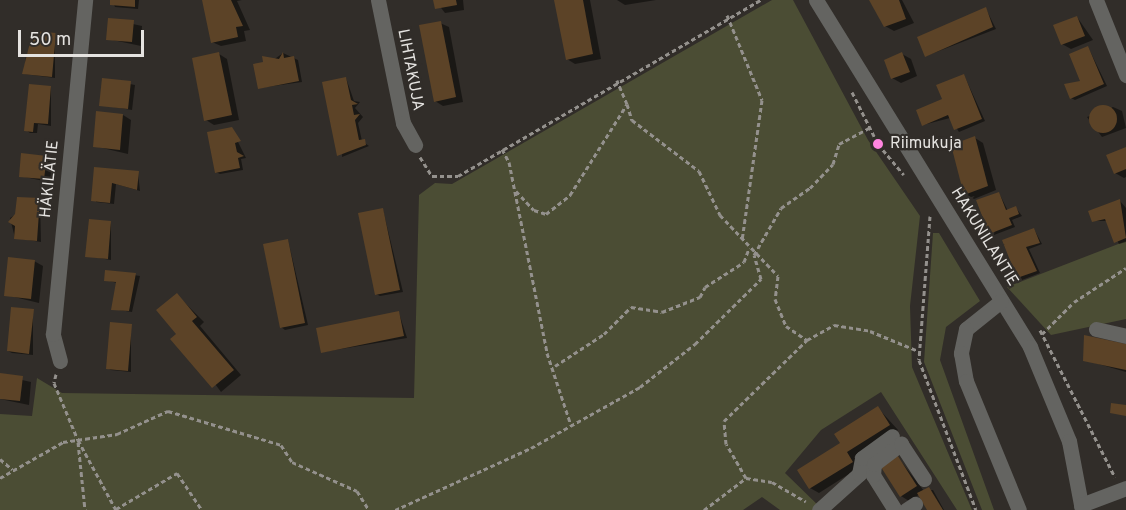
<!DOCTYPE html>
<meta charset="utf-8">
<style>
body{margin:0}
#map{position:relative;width:1126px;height:510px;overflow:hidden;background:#312d29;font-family:Overpass,sans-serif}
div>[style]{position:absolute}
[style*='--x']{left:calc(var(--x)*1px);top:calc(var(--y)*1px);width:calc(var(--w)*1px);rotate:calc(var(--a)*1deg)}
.green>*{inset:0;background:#4b4d34}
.shadow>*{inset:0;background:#0007}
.building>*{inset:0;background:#5c4327}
.round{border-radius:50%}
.path>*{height:3px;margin-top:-1.5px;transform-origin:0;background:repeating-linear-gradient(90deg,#94918d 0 4.5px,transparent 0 7.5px)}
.minor>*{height:15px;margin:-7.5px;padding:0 7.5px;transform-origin:7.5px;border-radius:7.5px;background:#646461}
.dots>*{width:16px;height:16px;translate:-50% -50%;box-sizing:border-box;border:3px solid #312d29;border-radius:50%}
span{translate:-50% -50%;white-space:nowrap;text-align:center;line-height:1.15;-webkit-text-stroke:4.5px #312d29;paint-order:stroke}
.street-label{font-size:16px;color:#e5e3e0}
.poi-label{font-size:16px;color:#e5e3e0}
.left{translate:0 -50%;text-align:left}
.scale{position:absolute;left:18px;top:30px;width:126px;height:27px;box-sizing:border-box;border:3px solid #e5e3e0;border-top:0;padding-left:8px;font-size:18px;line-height:21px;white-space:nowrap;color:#e5e3e0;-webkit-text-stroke:4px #312d29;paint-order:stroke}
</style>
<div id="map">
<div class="green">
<div style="clip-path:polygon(772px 0,793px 0,868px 140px,920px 216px,910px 306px,912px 367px,972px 510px,957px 510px,881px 392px,821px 430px,785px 473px,823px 510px,780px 510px,762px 497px,743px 510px,0 510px,0 414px,32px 416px,37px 378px,62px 393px,414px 398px,419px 195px,435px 183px,452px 184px)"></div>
<div style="clip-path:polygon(933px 233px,939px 233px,980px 301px,946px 327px,940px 360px,994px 510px,982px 510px,924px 362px)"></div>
<div style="clip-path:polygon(1126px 241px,1126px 319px,1051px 335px,1007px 287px)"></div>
</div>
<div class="shadow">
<div style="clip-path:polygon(112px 0,139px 0,138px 9px,115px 7px)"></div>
<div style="clip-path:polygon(204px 0,242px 0,237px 1px,250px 30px,244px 31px,246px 41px,221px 46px,212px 42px)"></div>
<div style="clip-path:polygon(435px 0,463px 0,464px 10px,445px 13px)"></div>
<div style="clip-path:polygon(556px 0,590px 0,601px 59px,575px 64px,567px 59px)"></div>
<div style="clip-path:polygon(617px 0,656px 0,625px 5px)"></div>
<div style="clip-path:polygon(872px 0,902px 0,914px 23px,894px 31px,885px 26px)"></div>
<div style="clip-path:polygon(986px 9px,996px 29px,926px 56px)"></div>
<div style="clip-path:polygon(1077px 17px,1093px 40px,1071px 49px,1062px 44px)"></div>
<div style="clip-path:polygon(110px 19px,142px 26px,141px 46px,108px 39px)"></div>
<div style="clip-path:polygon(440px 23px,449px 27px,463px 102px,443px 106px,435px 101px)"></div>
<div style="clip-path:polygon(55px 35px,55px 78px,24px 74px,26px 55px)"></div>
<div style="clip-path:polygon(1088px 47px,1107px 86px,1075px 100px,1071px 98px,1082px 83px)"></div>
<div style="clip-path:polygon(283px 53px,298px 60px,302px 82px,259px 88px,264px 57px,272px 61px)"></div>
<div style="clip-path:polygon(219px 54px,227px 59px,239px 120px,214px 125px,206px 120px)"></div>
<div style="clip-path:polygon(902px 54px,911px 59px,917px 76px,901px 83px,892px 78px)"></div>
<div style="clip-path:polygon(964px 75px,985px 121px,959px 132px,950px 118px,923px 125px)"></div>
<div style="clip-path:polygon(346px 78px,354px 101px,360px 102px,355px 108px,363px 117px,358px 123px,362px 141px,369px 146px,342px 157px)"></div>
<div style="clip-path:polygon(104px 79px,135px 85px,132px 110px,101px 105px)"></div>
<div style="clip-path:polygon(51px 87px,51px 126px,38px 124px,37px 133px,30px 133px,26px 130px)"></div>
<div style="clip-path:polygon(1113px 107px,1122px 111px,1126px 128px,1102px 137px,1087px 117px)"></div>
<div style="clip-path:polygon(123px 115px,131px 120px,128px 154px,94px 146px)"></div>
<div style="clip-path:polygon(231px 128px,246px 158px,241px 159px,243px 170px,220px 174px,216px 172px)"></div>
<div style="clip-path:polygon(975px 138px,983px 143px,996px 190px,974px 199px,966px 194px)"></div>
<div style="clip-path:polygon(1126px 148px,1126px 177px,1124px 178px,1115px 173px)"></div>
<div style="clip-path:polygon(46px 157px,55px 162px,53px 183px,20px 176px)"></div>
<div style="clip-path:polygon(95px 169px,138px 173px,140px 191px,116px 184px,114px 204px,96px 202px)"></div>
<div style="clip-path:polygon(999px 193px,1008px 211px,1016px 208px,1022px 216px,1012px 220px,1015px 227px,994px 235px)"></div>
<div style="clip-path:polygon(40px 200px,41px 242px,15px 238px,10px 218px)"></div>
<div style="clip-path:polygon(1120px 201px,1126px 208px,1126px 242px,1119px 244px,1107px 221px,1093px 221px)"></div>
<div style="clip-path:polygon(383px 210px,403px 292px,380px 296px,376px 294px)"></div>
<div style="clip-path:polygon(111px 223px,111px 260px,87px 256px)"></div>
<div style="clip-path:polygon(1034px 229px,1042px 244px,1029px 249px,1040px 273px,1022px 280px,1004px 241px)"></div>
<div style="clip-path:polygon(288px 240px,308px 325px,285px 330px,281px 327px)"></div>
<div style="clip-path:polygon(34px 261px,43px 266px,39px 303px,6px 295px)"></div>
<div style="clip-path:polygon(107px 271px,140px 276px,132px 312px,112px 309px,117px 283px,106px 280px)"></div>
<div style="clip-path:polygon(177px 295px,204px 322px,200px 326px,241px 375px,221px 392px,178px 334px)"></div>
<div style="clip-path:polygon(33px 310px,33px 355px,12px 353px,8px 351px)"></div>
<div style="clip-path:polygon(399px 313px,407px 338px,323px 352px)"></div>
<div style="clip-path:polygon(131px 326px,131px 372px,111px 370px,107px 368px)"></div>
<div style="clip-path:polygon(1126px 346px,1126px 372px,1085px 360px)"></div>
<div style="clip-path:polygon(0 375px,31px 382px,29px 405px,0 399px)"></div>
<div style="clip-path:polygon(878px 408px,898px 430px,854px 457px,860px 467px,819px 493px,810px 488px)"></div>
<div style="clip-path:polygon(896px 455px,924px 491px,933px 490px,944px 510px,929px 510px,920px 494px,909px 501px,901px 496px)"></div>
</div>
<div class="building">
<div style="clip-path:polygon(110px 0,135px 0,135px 7px,110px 5px)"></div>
<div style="clip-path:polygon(202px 0,231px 0,243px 26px,236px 27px,238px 37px,211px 43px)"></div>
<div style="clip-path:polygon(433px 0,456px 0,457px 5px,435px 9px)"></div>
<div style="clip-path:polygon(554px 0,583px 0,593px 54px,566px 60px)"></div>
<div style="clip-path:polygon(869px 0,899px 0,906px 19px,884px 27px)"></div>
<div style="clip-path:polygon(986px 7px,993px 27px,925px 57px,917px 37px)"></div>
<div style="clip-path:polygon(1077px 16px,1085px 36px,1061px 45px,1053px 25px)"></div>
<div style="clip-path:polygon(108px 18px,134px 20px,132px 42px,106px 40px)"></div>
<div style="clip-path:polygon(441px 21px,456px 97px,434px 102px,419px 25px)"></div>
<div style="clip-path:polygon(33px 31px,56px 33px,52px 77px,22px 74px)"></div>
<div style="clip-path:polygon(1088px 46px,1104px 84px,1070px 99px,1064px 84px,1080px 81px,1069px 54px)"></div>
<div style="clip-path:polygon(219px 52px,232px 115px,204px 121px,192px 58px)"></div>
<div style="clip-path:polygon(283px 52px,284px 58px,294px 56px,299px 81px,258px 89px,253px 64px,263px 62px,262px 56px,279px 59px)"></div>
<div style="clip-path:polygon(902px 52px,910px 72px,891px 79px,884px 60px)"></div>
<div style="clip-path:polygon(964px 74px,982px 119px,954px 130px,948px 115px,922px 126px,916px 110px,942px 99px,936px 85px)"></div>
<div style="clip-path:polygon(346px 77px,351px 100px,358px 104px,352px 105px,354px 115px,360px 114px,355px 120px,359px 140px,365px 139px,366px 145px,337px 156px,322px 82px)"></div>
<div style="clip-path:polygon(102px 78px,131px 81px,128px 109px,99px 106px)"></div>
<div style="clip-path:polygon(29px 84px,51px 86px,48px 124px,34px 123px,33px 132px,24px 131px)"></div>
<div class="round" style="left:1089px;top:105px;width:28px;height:28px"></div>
<div style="clip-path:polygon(96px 111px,123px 114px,120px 150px,93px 147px)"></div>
<div style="clip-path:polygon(232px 127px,241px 141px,235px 143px,237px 152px,244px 156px,238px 158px,240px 168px,215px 173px,207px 132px)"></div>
<div style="clip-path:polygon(975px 136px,988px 186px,964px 195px,951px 145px)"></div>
<div style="clip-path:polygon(1126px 147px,1126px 169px,1114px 174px,1106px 155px)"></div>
<div style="clip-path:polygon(21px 153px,47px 156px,44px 179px,19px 177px)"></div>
<div style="clip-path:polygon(94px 167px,139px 171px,137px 190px,112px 183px,110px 203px,91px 201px)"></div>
<div style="clip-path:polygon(999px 192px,1006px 210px,1016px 206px,1019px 214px,1009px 218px,1012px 225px,989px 234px,976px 200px)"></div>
<div style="clip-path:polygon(17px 197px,40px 198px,37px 241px,14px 239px,15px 226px,8px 222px,15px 214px)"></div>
<div style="clip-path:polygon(1120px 199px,1126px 238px,1114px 243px,1105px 219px,1092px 222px,1088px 211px)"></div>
<div style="clip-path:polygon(383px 208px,400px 290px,375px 295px,358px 213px)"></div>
<div style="clip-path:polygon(89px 219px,111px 221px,108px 259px,85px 257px)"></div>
<div style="clip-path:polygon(1034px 228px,1040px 243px,1026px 247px,1037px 271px,1017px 278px,1002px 240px)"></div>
<div style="clip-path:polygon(288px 239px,305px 323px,280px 328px,263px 244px)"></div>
<div style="clip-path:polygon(8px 257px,35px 260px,31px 299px,4px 296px)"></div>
<div style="clip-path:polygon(105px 270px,136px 273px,129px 311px,111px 310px,116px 282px,104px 281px)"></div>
<div style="clip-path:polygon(177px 293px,197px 317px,192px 321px,234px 370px,212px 388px,170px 339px,176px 334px,156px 310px)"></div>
<div style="clip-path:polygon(11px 307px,34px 309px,29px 354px,7px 351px)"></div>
<div style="clip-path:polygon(399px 311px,404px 336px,321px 353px,316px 328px)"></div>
<div style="clip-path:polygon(110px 322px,132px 324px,128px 371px,106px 369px)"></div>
<div style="clip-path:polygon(1084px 335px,1126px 344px,1126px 370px,1083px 361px)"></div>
<div style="clip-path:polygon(0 373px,23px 376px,20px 401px,0 399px)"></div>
<div style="clip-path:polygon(1111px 403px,1126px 405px,1126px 416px,1110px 413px)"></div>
<div style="clip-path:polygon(878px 406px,890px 425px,847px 452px,853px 462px,809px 489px,797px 470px,840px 443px,834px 434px)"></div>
<div style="clip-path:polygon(896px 453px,917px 486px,900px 497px,879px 464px)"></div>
<div style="clip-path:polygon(929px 487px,943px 510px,927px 510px,917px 493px)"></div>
</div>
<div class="path">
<div style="--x:727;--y:15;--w:92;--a:67.6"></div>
<div style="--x:762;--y:100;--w:142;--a:98.1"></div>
<div style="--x:852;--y:92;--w:58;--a:63.4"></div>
<div style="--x:878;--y:144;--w:40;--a:50"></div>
<div style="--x:627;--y:104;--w:17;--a:73"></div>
<div style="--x:632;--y:120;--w:84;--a:37.3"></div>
<div style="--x:699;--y:171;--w:49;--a:64.5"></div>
<div style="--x:720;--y:215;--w:84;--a:46.4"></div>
<div style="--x:778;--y:276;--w:23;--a:97"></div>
<div style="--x:775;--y:299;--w:29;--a:68"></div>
<div style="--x:786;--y:326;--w:25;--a:34"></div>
<div style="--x:502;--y:149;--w:15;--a:62"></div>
<div style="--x:509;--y:162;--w:195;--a:78.7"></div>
<div style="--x:547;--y:353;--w:76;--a:71.6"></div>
<div style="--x:420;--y:157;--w:22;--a:58"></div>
<div style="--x:432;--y:176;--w:26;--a:0"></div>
<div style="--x:458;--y:176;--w:350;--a:-30.2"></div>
<div style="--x:516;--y:191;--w:26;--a:47"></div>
<div style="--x:534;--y:210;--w:13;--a:18"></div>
<div style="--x:546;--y:214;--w:31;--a:-38"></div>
<div style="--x:570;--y:195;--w:107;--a:-57.9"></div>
<div style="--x:627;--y:104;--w:26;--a:-113"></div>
<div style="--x:930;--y:216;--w:144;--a:94.4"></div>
<div style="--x:919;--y:360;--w:160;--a:69.2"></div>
<div style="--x:1040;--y:330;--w:165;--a:63"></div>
<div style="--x:1042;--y:334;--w:45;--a:-45"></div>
<div style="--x:1074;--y:302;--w:62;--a:-33.2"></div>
<div style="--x:555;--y:366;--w:59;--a:-33.1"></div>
<div style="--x:604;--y:334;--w:38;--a:-45"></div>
<div style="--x:631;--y:307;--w:31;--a:9"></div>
<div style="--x:662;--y:312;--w:41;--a:-21.5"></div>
<div style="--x:700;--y:297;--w:11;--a:-63"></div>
<div style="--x:705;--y:287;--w:46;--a:-32.7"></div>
<div style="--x:744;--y:262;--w:15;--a:-70"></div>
<div style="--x:56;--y:374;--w:9;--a:103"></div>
<div style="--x:54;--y:383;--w:62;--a:67.2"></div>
<div style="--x:78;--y:440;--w:80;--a:61.5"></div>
<div style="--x:78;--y:442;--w:68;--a:84.1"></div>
<div style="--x:0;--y:459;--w:16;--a:40"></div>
<div style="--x:0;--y:478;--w:73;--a:-29.7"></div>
<div style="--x:63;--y:442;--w:55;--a:-8.4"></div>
<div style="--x:117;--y:434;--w:56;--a:-24.3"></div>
<div style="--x:168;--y:411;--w:118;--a:16.7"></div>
<div style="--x:281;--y:445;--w:20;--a:57"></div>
<div style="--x:292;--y:462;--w:71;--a:24"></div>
<div style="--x:357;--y:491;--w:22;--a:58"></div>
<div style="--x:746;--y:478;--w:39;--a:-120"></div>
<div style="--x:726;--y:444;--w:23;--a:-95"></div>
<div style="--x:724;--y:421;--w:116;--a:-44.3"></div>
<div style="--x:807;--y:340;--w:31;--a:-29"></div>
<div style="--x:834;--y:325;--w:36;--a:9"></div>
<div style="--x:870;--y:331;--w:52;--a:22.6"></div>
<div style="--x:116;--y:509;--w:71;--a:-30.5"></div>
<div style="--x:177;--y:473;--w:45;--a:56"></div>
<div style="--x:395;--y:510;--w:149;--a:-24.5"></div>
<div style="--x:531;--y:448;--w:125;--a:-29.2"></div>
<div style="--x:640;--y:387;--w:70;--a:-38"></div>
<div style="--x:695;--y:344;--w:93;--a:-44.6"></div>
<div style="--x:761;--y:279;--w:25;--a:-106"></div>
<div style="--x:754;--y:255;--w:54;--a:-60.1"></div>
<div style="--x:781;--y:208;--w:35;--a:-35"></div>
<div style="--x:810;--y:188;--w:33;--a:-46"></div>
<div style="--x:833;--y:164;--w:21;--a:-73"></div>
<div style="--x:839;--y:144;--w:34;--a:-28"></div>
<div style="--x:704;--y:510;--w:53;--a:-37.3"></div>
<div style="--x:746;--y:478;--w:26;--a:9"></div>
<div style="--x:772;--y:482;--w:39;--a:30"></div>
</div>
<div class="minor">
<div style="--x:378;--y:0;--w:126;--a:78.5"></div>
<div style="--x:403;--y:123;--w:25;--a:61"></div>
<div style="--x:816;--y:0;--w:408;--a:58.3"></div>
<div style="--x:1030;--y:347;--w:102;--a:67.5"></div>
<div style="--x:1069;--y:441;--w:70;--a:79.3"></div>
<div style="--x:1096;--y:0;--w:81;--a:68.2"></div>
<div style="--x:1001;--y:301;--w:45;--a:141.3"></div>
<div style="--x:966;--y:329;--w:25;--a:102"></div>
<div style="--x:961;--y:353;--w:28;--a:80"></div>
<div style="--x:966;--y:381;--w:139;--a:67.7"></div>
<div style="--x:1096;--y:329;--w:31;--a:13"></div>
<div style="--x:60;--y:361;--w:28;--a:-105"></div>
<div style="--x:53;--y:334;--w:336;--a:-84.5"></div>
<div style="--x:1081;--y:505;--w:48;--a:-20.7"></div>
<div style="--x:819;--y:510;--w:54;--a:-42"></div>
<div style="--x:859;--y:474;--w:16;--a:-79"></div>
<div style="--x:862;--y:458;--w:37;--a:-36"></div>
<div style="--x:895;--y:510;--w:41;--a:-122.2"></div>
<div style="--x:873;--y:475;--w:11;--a:-85"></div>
<div style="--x:874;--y:464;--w:34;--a:-37"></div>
<div style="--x:901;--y:444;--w:42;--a:56.7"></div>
<div style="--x:906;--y:510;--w:11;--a:-34"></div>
</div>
<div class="dots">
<div style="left:878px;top:144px;background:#ff85df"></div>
</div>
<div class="street-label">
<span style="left:410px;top:70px;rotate:79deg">LIHTAKUJA</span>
<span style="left:50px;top:179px;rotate:-84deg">HÄKILÄTIE</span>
<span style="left:984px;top:237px;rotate:58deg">HAKUNILANTIE</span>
</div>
<div class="poi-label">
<span class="left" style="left:890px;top:144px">Riimukuja</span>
</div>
<div class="scale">50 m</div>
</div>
